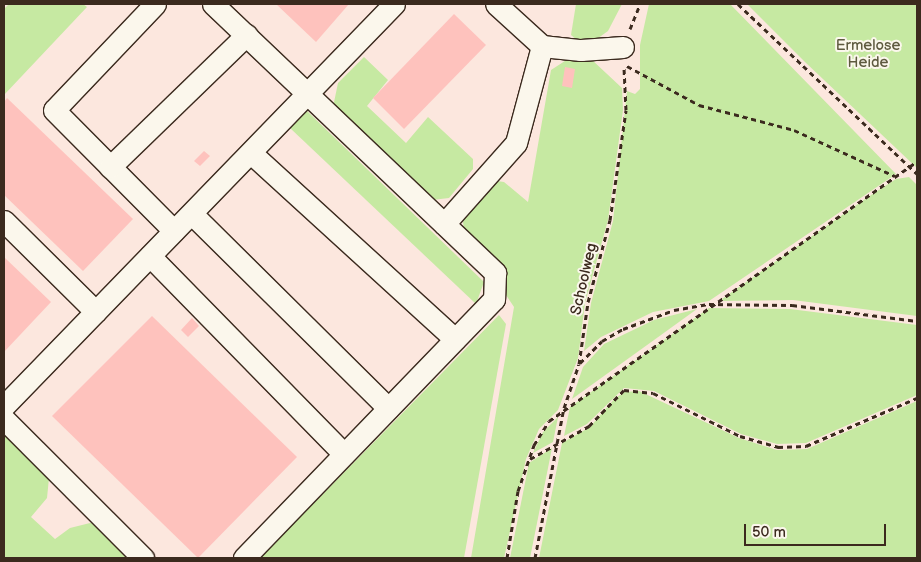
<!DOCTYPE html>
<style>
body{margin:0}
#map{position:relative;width:921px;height:562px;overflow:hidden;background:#fce7de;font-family:"Balsamiq Sans",sans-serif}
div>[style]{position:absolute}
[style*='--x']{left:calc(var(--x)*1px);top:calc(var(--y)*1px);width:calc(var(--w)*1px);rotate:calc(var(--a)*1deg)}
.green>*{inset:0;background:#c6e9a2}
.building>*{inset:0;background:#fec2bd}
.path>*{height:3px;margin-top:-1.5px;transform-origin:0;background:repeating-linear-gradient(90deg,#3b2a1e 0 5px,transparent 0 9px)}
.roads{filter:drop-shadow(1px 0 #3b2a1e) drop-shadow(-1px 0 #3b2a1e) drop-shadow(0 1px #3b2a1e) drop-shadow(0 -1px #3b2a1e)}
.minor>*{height:21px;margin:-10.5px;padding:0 10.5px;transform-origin:10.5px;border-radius:10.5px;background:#fbf7ec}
span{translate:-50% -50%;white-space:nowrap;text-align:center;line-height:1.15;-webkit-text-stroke:4px #fbf7ec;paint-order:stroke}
.park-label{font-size:15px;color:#5e5a3f}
.street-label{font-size:15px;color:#3b2a1e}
.frame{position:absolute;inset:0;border:5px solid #3b2a1e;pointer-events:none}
.scale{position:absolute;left:744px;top:524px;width:142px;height:22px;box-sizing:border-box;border:2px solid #3b2a1e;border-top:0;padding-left:6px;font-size:15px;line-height:18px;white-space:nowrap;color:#3b2a1e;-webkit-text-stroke:4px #fbf7ec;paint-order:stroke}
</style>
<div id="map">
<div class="green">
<div style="clip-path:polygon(9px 4px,83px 4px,87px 7px,4px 95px,4px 9px)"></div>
<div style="clip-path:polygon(576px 4px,622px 4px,608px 31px,594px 41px,578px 41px,571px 35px)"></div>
<div style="clip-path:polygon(649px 4px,730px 4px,896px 174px,709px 301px,653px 312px,601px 337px,584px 351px,591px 303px,613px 221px,627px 91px,635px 94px,640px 89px,640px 45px)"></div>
<div style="clip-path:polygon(747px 4px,917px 4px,917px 168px,805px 62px)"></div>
<div style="clip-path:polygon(364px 57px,388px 80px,367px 106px,406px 143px,428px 117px,473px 159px,473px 169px,449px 198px,432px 200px,333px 107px,338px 83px)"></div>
<div style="clip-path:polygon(580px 57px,591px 59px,622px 88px,623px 110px,608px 220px,585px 303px,578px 358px,558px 410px,539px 429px,526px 459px,504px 558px,471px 558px,514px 307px,506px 295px,507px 277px,500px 265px,464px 230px,463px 222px,466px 212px,497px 181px,504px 182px,528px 202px,551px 70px,568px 59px)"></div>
<div style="clip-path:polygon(307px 111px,484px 282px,476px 304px,290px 128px)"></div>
<div style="clip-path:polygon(909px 177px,917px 185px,917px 316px,793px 300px,719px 301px,868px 197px,896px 179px)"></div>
<div style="clip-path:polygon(709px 308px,790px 309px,917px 325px,917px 395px,806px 443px,777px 444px,741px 434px,654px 391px,624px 388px,587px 424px,564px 436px,570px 407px)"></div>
<div style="clip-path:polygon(697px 309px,661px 335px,572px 399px,583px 367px,604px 344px,654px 320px)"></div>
<div style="clip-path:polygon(499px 315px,506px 324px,464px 558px,260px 558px)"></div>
<div style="clip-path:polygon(639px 391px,739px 438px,777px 450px,807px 449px,917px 401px,917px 558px,539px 558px,562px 443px,590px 427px,615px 398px,625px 392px)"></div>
<div style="clip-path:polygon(558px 417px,553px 442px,533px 453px,543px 432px)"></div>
<div style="clip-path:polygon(4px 435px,49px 478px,47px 498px,31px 517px,55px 539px,70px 528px,94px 522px,131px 558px,4px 558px)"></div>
<div style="clip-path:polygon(552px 448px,530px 558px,510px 558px,529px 463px)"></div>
</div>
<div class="building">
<div style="clip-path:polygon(276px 4px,349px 4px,316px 42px)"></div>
<div style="clip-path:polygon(454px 14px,486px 45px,404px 129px,373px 98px)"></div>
<div style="clip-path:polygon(565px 67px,575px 69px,572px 88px,562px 86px)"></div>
<div style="clip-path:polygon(7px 98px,133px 219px,83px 271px,4px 195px,4px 102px)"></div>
<div style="clip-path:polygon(204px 151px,210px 156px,200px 166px,194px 161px)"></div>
<div style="clip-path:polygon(4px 257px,51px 302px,4px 352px)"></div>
<div style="clip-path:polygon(152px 316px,297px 457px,198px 558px,52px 416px)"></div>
<div style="clip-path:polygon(192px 318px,199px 326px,188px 337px,181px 330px)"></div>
</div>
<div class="path">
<div style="--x:738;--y:4;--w:247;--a:43.5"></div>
<div style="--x:630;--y:29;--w:27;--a:-68"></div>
<div style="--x:627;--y:66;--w:82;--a:28.4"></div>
<div style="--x:699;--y:105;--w:98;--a:14.7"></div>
<div style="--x:794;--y:130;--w:111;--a:24.5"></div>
<div style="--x:580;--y:363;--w:31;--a:-45"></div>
<div style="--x:602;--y:341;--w:24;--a:-30"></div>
<div style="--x:623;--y:329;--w:54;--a:-20.4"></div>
<div style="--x:674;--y:310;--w:36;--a:-10"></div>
<div style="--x:709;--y:304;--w:83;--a:0.7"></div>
<div style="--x:792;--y:305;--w:126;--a:7.3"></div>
<div style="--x:530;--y:459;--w:68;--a:-29.2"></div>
<div style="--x:589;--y:426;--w:50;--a:-45.8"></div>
<div style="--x:624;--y:390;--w:29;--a:6"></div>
<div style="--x:653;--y:393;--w:97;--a:26.3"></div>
<div style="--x:740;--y:436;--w:40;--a:16"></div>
<div style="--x:778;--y:447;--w:28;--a:-2"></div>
<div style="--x:806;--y:446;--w:121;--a:-23.4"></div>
<div style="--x:507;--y:558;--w:68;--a:-80.7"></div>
<div style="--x:518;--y:491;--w:49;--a:-70.8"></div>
<div style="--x:534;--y:445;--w:28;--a:-58"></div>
<div style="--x:549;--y:421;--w:451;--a:-35.2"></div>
<div style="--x:535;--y:558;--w:153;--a:-79.1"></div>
<div style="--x:564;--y:408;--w:46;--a:-71.2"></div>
<div style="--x:579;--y:364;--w:63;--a:-81.7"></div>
<div style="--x:588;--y:302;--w:85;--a:-75"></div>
<div style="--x:610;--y:220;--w:111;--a:-81.7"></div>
<div style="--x:626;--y:110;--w:43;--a:-92.7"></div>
</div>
<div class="roads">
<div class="minor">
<div style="--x:155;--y:4;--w:146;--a:133.6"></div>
<div style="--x:54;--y:110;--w:170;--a:45.2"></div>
<div style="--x:213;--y:4;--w:390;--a:43.6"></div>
<div style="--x:495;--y:273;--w:26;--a:92"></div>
<div style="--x:494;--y:299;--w:360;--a:134"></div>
<div style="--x:542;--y:46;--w:39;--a:6"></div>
<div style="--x:581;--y:50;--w:42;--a:-4.1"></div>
<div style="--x:251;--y:153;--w:276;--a:42.4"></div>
<div style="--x:110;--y:167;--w:190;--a:-44.1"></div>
<div style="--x:192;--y:214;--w:276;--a:44.7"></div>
<div style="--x:4;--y:221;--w:129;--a:44.7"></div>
<div style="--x:444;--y:224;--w:108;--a:-48.4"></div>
<div style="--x:516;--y:143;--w:100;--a:-75"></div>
<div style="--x:542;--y:46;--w:62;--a:-137.6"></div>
<div style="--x:150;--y:256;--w:277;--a:45.6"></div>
<div style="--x:4;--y:406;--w:560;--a:-45.87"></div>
<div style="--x:4;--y:419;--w:197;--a:45"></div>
</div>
</div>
<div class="park-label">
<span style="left:868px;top:54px">Ermelose<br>Heide</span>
</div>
<div class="street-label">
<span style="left:584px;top:279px;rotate:-77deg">Schoolweg</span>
</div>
<div class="frame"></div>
<div class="scale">50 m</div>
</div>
